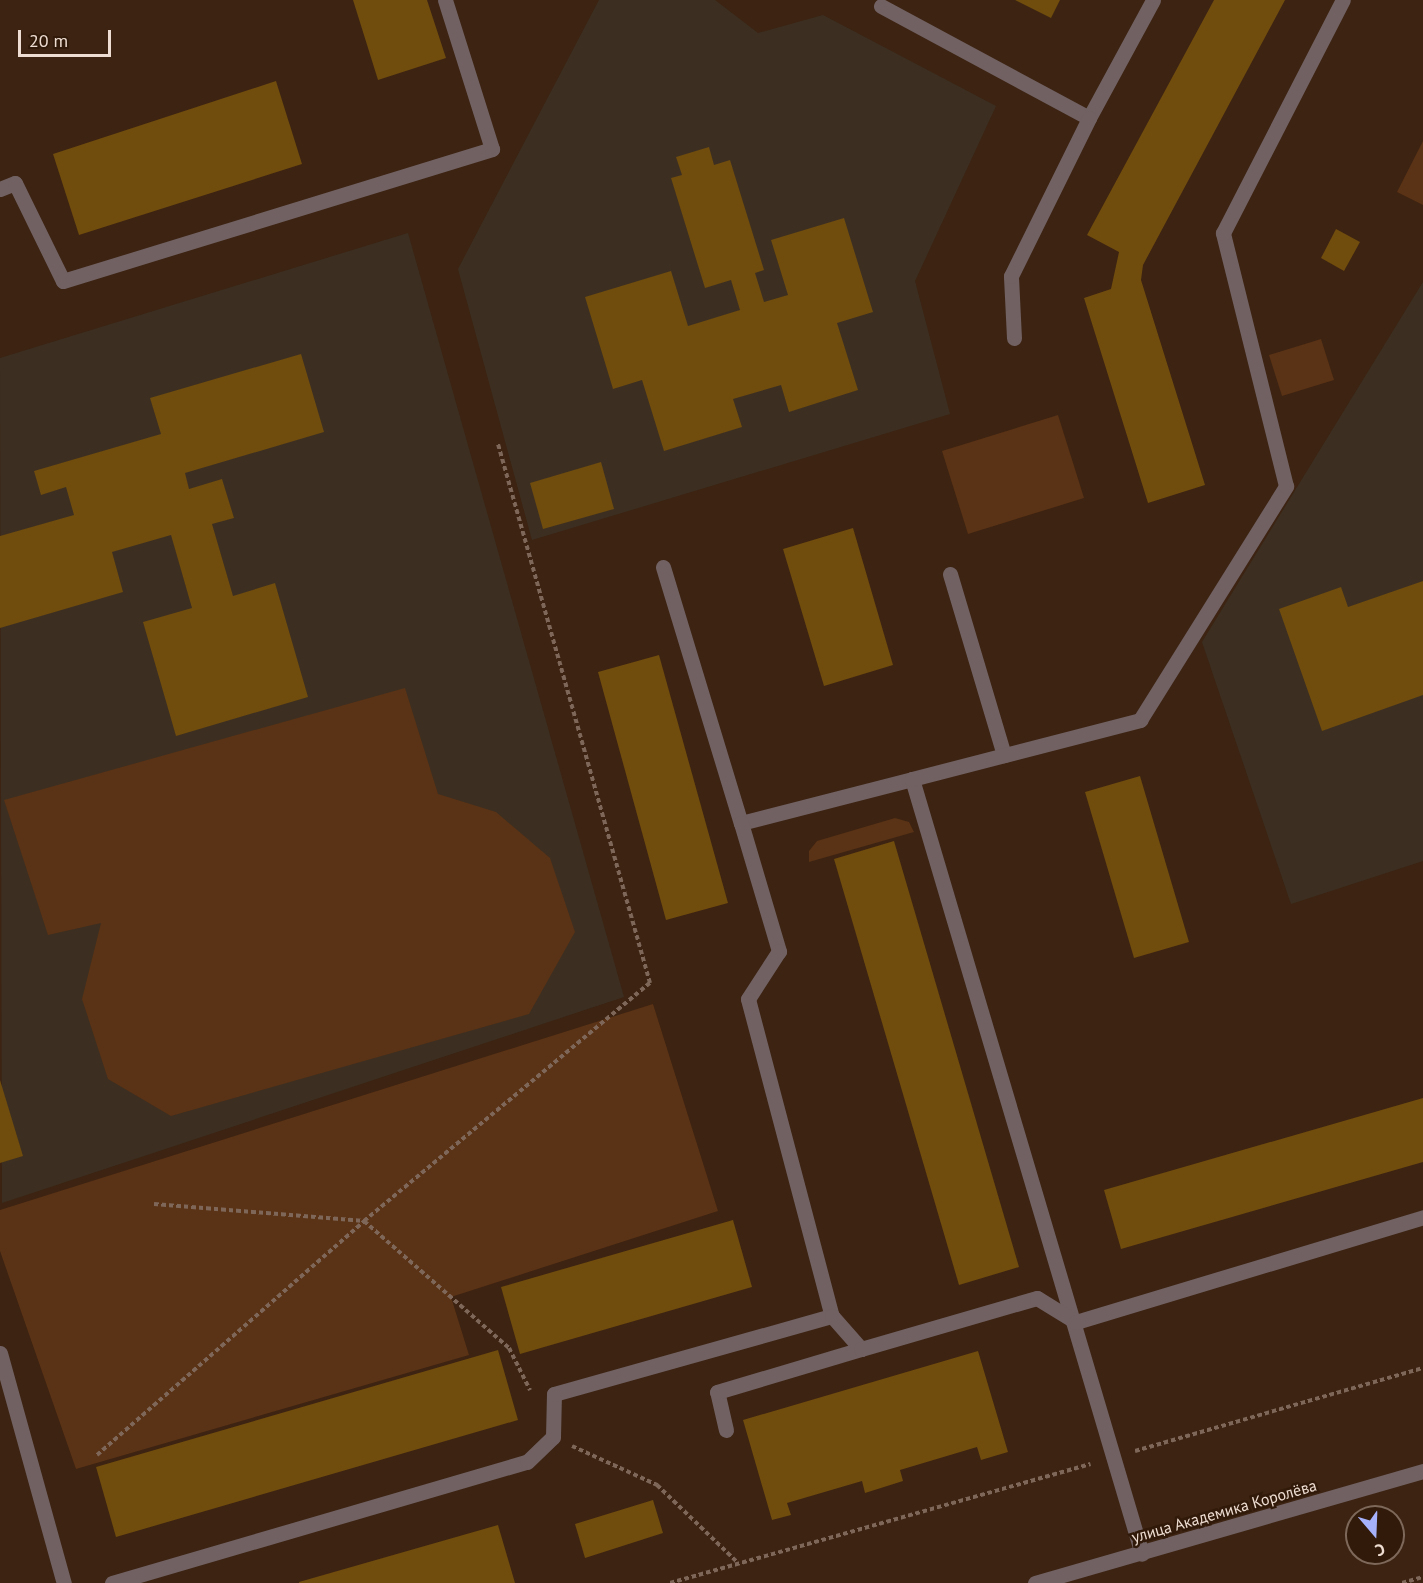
<!DOCTYPE html>
<meta charset="utf-8">
<style>
body{margin:0}
#map{position:relative;width:1423px;height:1583px;overflow:hidden;background:#3c2312;font-family:"PT Sans",sans-serif}
div>[style]{position:absolute}
[style*='--x']{left:calc(var(--x)*1px);top:calc(var(--y)*1px);width:calc(var(--w)*1px);rotate:calc(var(--a)*1deg)}
.education>*{inset:0;background:#3c2f21}
.green>*{inset:0;background:#5a3215}
.building>*{inset:0;background:#704c0d}
.path>*{height:4px;margin-top:-2px;transform-origin:0;background:repeating-linear-gradient(90deg,#7e6759 0 4.5px,transparent 0 7.5px)}
.service>*{height:15px;margin:-7.5px;padding:0 7.5px;transform-origin:7.5px;border-radius:7.5px;background:#716162}
.tertiary>*{height:15px;margin:-7.5px;padding:0 7.5px;transform-origin:7.5px;border-radius:7.5px;background:#716162}
span{translate:-50% -50%;white-space:nowrap;text-align:center;line-height:1.15;-webkit-text-stroke:5px #311a09;paint-order:stroke}
.street-label{font-size:16px;color:#eeddd2}
.north{position:absolute;left:1345px;top:1505px;width:60px;height:60px;box-sizing:border-box;background:#311a09;border:2px solid #7d6859;border-radius:50%;rotate:161deg;font-size:16px;font-weight:700;line-height:24px;text-align:center;color:#eeddd2}
.north::after{content:'';display:block;margin:auto;width:21px;height:27px;background:#a6b1fc;clip-path:polygon(50% 0,100% 100%,50% 72%,0 100%)}
.scale{position:absolute;left:18px;top:30px;width:93px;height:27px;box-sizing:border-box;border:3px solid #eeddd2;border-top:0;padding-left:8px;font-size:18px;line-height:21px;white-space:nowrap;color:#eeddd2;-webkit-text-stroke:4px #311a09;paint-order:stroke}
</style>
<div id="map">
<div class="education">
<div style="clip-path:polygon(599px 0,715px 0,758px 33px,823px 15px,996px 106px,915px 281px,950px 414px,532px 540px,458px 269px)"></div>
<div style="clip-path:polygon(408px 233px,624px 997px,2px 1203px,0 358px)"></div>
<div style="clip-path:polygon(1423px 282px,1423px 861px,1291px 904px,1202px 642px)"></div>
</div>
<div class="green">
<div style="clip-path:polygon(1423px 141px,1423px 205px,1397px 192px)"></div>
<div style="clip-path:polygon(1321px 339px,1334px 380px,1282px 396px,1269px 355px)"></div>
<div style="clip-path:polygon(1058px 415px,1084px 498px,968px 534px,942px 451px)"></div>
<div style="clip-path:polygon(405px 688px,438px 794px,496px 812px,550px 858px,575px 932px,529px 1014px,171px 1116px,108px 1079px,82px 999px,101px 923px,48px 935px,4px 800px)"></div>
<div style="clip-path:polygon(895px 818px,909px 822px,914px 832px,809px 862px,809px 851px,817px 841px)"></div>
<div style="clip-path:polygon(653px 1004px,718px 1211px,451px 1297px,469px 1355px,76px 1469px,0 1251px,0 1210px)"></div>
</div>
<div class="building">
<div style="clip-path:polygon(353px 0,427px 0,446px 58px,378px 80px)"></div>
<div style="clip-path:polygon(1015px 0,1060px 0,1051px 18px)"></div>
<div style="clip-path:polygon(1214px 0,1285px 0,1143px 265px,1141px 280px,1205px 485px,1148px 503px,1084px 298px,1111px 289px,1119px 252px,1087px 235px)"></div>
<div style="clip-path:polygon(276px 81px,302px 164px,79px 235px,53px 154px)"></div>
<div style="clip-path:polygon(709px 147px,714px 165px,730px 160px,764px 270px,755px 273px,764px 302px,788px 295px,771px 240px,844px 218px,873px 312px,837px 323px,858px 390px,789px 412px,781px 385px,733px 399px,742px 427px,664px 451px,642px 380px,613px 389px,585px 297px,671px 271px,688px 326px,740px 310px,731px 280px,705px 288px,671px 178px,682px 175px,676px 157px)"></div>
<div style="clip-path:polygon(1336px 229px,1360px 242px,1344px 271px,1321px 258px)"></div>
<div style="clip-path:polygon(301px 354px,324px 432px,185px 473px,189px 489px,222px 479px,234px 518px,212px 524px,233px 596px,275px 583px,308px 697px,176px 736px,143px 622px,192px 608px,171px 535px,112px 552px,123px 592px,0 628px,0 536px,74px 515px,66px 487px,41px 495px,34px 471px,161px 434px,150px 398px)"></div>
<div style="clip-path:polygon(601px 462px,614px 509px,543px 529px,530px 483px)"></div>
<div style="clip-path:polygon(853px 528px,893px 665px,824px 686px,783px 549px)"></div>
<div style="clip-path:polygon(1423px 581px,1423px 695px,1322px 731px,1279px 609px,1341px 587px,1348px 607px)"></div>
<div style="clip-path:polygon(659px 655px,728px 903px,666px 920px,598px 672px)"></div>
<div style="clip-path:polygon(1140px 776px,1189px 942px,1134px 958px,1085px 792px)"></div>
<div style="clip-path:polygon(894px 841px,1019px 1267px,959px 1285px,834px 859px)"></div>
<div style="clip-path:polygon(0 1080px,23px 1156px,0 1163px)"></div>
<div style="clip-path:polygon(1423px 1098px,1423px 1162px,1121px 1249px,1104px 1190px)"></div>
<div style="clip-path:polygon(733px 1220px,752px 1287px,520px 1354px,501px 1287px)"></div>
<div style="clip-path:polygon(498px 1350px,518px 1420px,116px 1537px,96px 1467px)"></div>
<div style="clip-path:polygon(978px 1351px,1008px 1452px,981px 1460px,977px 1447px,900px 1470px,903px 1481px,865px 1493px,862px 1481px,787px 1503px,791px 1515px,772px 1520px,743px 1420px)"></div>
<div style="clip-path:polygon(653px 1500px,663px 1533px,585px 1558px,575px 1524px)"></div>
<div style="clip-path:polygon(498px 1525px,515px 1583px,299px 1583px,299px 1582px)"></div>
</div>
<div class="path">
<div style="--x:154;--y:1204;--w:211;--a:4.6"></div>
<div style="--x:364;--y:1221;--w:193;--a:41.2"></div>
<div style="--x:509;--y:1348;--w:47;--a:63.4"></div>
<div style="--x:572;--y:1446;--w:94;--a:24.6"></div>
<div style="--x:657;--y:1485;--w:112;--a:43.9"></div>
<div style="--x:1135;--y:1451;--w:300;--a:-16.1"></div>
<div style="--x:97;--y:1455;--w:355;--a:-41.2"></div>
<div style="--x:364;--y:1221;--w:372;--a:-39.8"></div>
<div style="--x:650;--y:983;--w:560;--a:-105.75"></div>
<div style="--x:670;--y:1583;--w:437;--a:-15.8"></div>
<div style="--x:1402;--y:1583;--w:22;--a:-16"></div>
</div>
<div class="service">
<div style="--x:881;--y:6;--w:236;--a:28.3"></div>
<div style="--x:1089;--y:118;--w:134;--a:-61.5"></div>
<div style="--x:0;--y:189;--w:16;--a:-22"></div>
<div style="--x:15;--y:183;--w:109;--a:63.9"></div>
<div style="--x:63;--y:281;--w:449;--a:-17.1"></div>
<div style="--x:492;--y:149;--w:156;--a:-107.5"></div>
<div style="--x:1014;--y:338;--w:62;--a:-92.8"></div>
<div style="--x:1011;--y:276;--w:176;--a:-63.7"></div>
<div style="--x:663;--y:567;--w:268;--a:73.1"></div>
<div style="--x:741;--y:823;--w:177;--a:-14.4"></div>
<div style="--x:912;--y:779;--w:808;--a:73.47"></div>
<div style="--x:950;--y:574;--w:189;--a:73.4"></div>
<div style="--x:912;--y:779;--w:236;--a:-14.5"></div>
<div style="--x:1140;--y:720;--w:276;--a:-58"></div>
<div style="--x:1286;--y:486;--w:261;--a:-104"></div>
<div style="--x:1223;--y:233;--w:262;--a:-62.8"></div>
<div style="--x:741;--y:823;--w:134;--a:73.5"></div>
<div style="--x:779;--y:951;--w:57;--a:122.9"></div>
<div style="--x:748;--y:999;--w:328;--a:75.2"></div>
<div style="--x:0;--y:1353;--w:239;--a:74.5"></div>
<div style="--x:726;--y:1430;--w:39;--a:-103"></div>
<div style="--x:717;--y:1392;--w:150;--a:-16.6"></div>
<div style="--x:112;--y:1583;--w:432;--a:-16.3"></div>
<div style="--x:527;--y:1462;--w:36;--a:-44"></div>
<div style="--x:553;--y:1437;--w:43;--a:-88.7"></div>
<div style="--x:554;--y:1394;--w:289;--a:-15.7"></div>
<div style="--x:832;--y:1316;--w:44;--a:48.7"></div>
<div style="--x:861;--y:1349;--w:183;--a:-16.2"></div>
<div style="--x:1037;--y:1298;--w:46;--a:31.6"></div>
<div style="--x:1076;--y:1322;--w:363;--a:-16.8"></div>
</div>
<div class="tertiary">
<div style="--x:1035;--y:1583;--w:404;--a:-16.1"></div>
</div>
<div class="street-label">
<span style="left:1224px;top:1511px;rotate:-16deg">улица Академика Королёва</span>
</div>
<div class="north">С</div>
<div class="scale">20 m</div>
</div>
